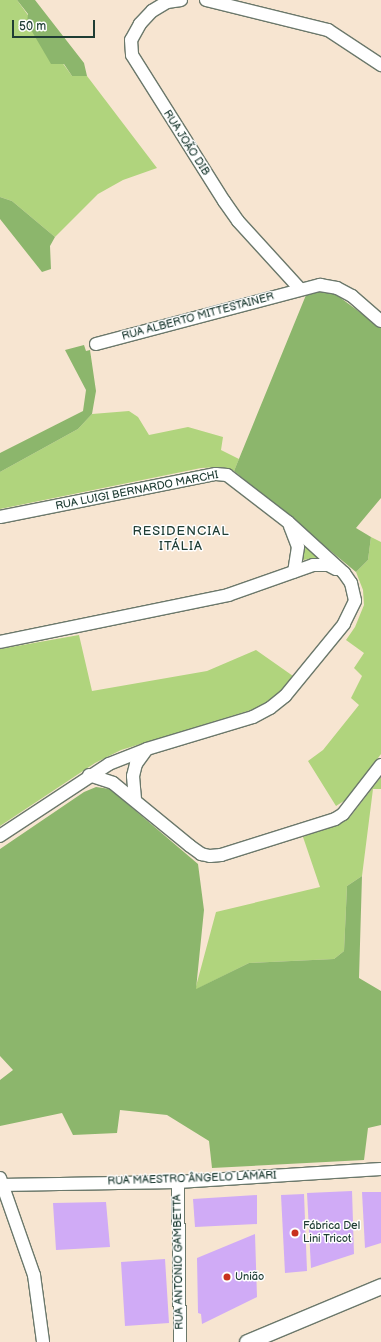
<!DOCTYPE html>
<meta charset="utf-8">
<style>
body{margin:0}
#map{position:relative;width:381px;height:1342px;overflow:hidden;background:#f7e5d1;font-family:"Balsamiq Sans",sans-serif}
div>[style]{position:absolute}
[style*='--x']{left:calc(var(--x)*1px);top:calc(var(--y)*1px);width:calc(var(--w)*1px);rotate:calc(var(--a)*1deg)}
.green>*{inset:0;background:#b0d47d}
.forest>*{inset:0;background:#8cb66c}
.building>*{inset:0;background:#d0abf6}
.roads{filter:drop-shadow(1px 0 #6b786b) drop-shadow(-1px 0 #6b786b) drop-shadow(0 1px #6b786b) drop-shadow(0 -1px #6b786b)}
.minor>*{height:12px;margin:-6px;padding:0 6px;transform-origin:6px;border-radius:6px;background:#fff}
.major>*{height:15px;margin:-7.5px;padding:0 7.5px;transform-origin:7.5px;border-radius:7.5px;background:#fff}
.dots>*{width:11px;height:11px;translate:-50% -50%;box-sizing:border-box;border:2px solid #fff;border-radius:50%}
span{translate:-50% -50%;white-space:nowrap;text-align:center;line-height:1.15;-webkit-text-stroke:3px #fff;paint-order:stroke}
.street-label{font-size:11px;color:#1f3d34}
.poi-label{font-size:11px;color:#1f3d34}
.left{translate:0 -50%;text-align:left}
.quarter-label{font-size:13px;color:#1f3d34;letter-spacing:1px}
.scale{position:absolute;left:12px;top:20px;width:83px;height:18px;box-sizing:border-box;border:2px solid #1f3d34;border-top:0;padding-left:5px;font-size:12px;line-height:14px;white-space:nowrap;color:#1f3d34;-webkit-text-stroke:3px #fff;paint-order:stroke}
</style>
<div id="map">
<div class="green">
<div style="clip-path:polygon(0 0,17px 0,72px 76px,87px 76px,157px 168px,123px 180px,98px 194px,55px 237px,12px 201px,0 197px)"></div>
<div style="clip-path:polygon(129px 411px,138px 417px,149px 435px,188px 427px,223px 437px,221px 450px,239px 459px,234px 471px,221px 467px,201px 468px,0 509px,0 472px,78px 429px,92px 414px)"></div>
<div style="clip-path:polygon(371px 537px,381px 542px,381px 754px,347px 799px,336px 806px,308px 761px,323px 750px,359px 705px,351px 698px,362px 676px,354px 668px,364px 653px,346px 640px,355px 627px,364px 605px,363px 590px,356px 572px,368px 560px)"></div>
<div style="clip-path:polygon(302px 539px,318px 556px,316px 558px,303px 560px)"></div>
<div style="clip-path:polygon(79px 635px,92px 691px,207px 671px,256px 650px,293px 676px,281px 692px,261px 707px,121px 750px,95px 763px,0 826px,0 649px)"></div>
<div style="clip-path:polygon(381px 777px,381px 789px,373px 789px,362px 876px,347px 886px,344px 951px,334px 959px,249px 963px,195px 990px,216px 912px,320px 887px,303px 837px,338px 824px,350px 817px)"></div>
</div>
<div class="forest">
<div style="clip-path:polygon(17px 0,35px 0,84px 63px,87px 76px,72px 76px,64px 64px,51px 64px,27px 23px,28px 14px)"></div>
<div style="clip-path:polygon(0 197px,12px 201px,55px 237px,50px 246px,51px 269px,42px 272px,0 219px)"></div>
<div style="clip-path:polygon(319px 292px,334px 293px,381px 328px,381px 498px,356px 528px,371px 537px,368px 560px,356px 572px,234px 471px,306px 295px)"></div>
<div style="clip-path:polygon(84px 345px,86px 351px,90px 350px,96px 391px,92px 414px,78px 429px,0 472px,0 453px,83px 411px,86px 390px,65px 350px)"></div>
<div style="clip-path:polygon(96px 787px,110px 789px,198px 864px,204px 910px,196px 989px,249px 963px,334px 959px,344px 951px,347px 886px,362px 876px,359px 978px,381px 991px,381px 1125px,368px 1128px,364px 1160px,212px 1168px,209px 1141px,167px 1115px,120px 1110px,117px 1133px,73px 1135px,62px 1113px,0 1126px,0 1080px,13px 1070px,0 1056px,0 849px,84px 792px)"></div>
</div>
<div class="building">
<div style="clip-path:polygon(352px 1191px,354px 1254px,311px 1268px,307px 1193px)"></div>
<div style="clip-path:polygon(362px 1192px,381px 1192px,381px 1243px,365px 1248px)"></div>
<div style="clip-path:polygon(304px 1194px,307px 1271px,285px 1273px,281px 1195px)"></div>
<div style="clip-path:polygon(257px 1195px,257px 1224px,195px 1227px,193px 1199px)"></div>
<div style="clip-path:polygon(106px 1202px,110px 1247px,56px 1250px,53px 1203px)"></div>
<div style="clip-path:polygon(255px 1234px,257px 1297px,202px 1324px,201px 1314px,198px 1313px,197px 1258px)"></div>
<div style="clip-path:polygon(165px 1259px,169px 1323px,125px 1326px,121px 1262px)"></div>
</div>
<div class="roads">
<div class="minor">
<div style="--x:181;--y:0;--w:14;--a:172"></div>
<div style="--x:167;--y:2;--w:17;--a:149"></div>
<div style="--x:152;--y:11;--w:18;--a:133"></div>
<div style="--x:140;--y:24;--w:18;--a:119"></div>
<div style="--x:131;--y:40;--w:15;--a:86"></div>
<div style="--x:132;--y:55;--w:173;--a:57.8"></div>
<div style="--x:224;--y:201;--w:24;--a:55"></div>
<div style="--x:238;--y:221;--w:92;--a:47.6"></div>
<div style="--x:206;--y:0;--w:126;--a:13.8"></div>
<div style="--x:328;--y:30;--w:64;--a:33.4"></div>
<div style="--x:96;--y:344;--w:232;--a:-14.8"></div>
<div style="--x:320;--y:285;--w:17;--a:10"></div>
<div style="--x:337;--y:288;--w:17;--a:28"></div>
<div style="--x:352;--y:296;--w:38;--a:41"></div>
<div style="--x:0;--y:517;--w:220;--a:-11.3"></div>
<div style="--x:216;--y:474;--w:11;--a:5"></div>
<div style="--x:227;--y:475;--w:77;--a:37.6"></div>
<div style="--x:288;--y:522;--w:76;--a:42.3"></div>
<div style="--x:344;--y:573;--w:12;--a:55"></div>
<div style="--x:351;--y:583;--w:18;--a:77"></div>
<div style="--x:355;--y:601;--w:25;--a:116"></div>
<div style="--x:344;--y:624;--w:93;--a:129.3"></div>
<div style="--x:285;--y:696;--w:19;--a:141"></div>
<div style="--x:270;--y:708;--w:19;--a:152"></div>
<div style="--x:253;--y:717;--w:111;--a:163.2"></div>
<div style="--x:147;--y:749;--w:41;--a:158.5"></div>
<div style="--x:109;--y:764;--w:131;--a:146.6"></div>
<div style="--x:290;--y:526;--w:22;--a:69"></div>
<div style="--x:298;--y:547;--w:25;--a:99"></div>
<div style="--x:0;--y:642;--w:233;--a:-11.6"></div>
<div style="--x:228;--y:595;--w:90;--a:-19.4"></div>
<div style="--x:313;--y:565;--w:15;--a:0"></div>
<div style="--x:328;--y:565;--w:9;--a:27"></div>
<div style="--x:89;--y:775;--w:25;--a:18"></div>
<div style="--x:113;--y:783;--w:99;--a:39.3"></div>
<div style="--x:190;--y:846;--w:14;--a:36"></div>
<div style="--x:201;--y:854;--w:9;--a:13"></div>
<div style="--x:210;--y:856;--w:11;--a:-5"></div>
<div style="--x:221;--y:855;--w:120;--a:-17.5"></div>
<div style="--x:335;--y:819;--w:9;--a:-32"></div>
<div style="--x:343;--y:814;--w:62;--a:-52.2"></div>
<div style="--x:135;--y:799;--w:23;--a:-95"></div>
<div style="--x:133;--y:776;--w:12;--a:-76"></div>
<div style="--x:136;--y:764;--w:17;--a:-54"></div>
<div style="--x:0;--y:1178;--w:103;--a:70.7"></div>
<div style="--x:34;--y:1275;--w:68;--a:82.3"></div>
<div style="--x:178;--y:1182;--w:160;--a:89.3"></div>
<div style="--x:0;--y:1185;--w:178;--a:-1"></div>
<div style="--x:178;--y:1182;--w:203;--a:-3.7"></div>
</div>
<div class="major">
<div style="--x:247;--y:1342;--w:145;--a:-22.7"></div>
</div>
</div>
<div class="dots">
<div style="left:295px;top:1233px;background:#c8321e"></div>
<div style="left:227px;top:1277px;background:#c8321e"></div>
</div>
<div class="street-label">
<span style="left:186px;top:143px;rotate:57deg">RUA JOÃO DIB</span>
<span style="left:198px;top:317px;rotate:-15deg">RUA ALBERTO MITTESTAINER</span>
<span style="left:137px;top:491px;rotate:-11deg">RUA LUIGI BERNARDO MARCHI</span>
<span style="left:192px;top:1179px;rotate:-2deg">RUA MAESTRO ÂNGELO LAMARI</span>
<span style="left:179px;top:1262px;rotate:-91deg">RUA ANTONIO GAMBETTA</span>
</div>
<div class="poi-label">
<span class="left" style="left:303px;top:1233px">Fábrica Del<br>Lini Tricot</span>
<span class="left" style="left:235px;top:1277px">União</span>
</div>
<div class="quarter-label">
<span style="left:181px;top:539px">RESIDENCIAL<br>ITÁLIA</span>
</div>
<div class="scale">50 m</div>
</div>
